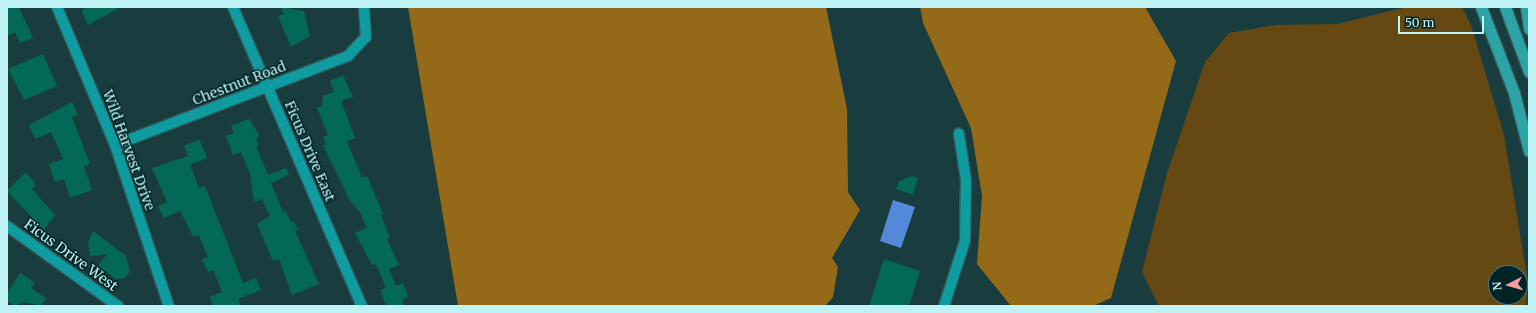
<!DOCTYPE html>
<style>
body{margin:0}
#map{position:relative;width:1536px;height:313px;overflow:hidden;background:#193d3f;font-family:Merriweather,serif}
div>[style]{position:absolute}
[style*='--x']{left:calc(var(--x)*1px);top:calc(var(--y)*1px);width:calc(var(--w)*1px);rotate:calc(var(--a)*1deg)}
.green>*{inset:0;background:#664912}
.forest>*{inset:0;background:#946918}
.water>*{inset:0;background:#5389d8}
.building>*{inset:0;background:#046859}
.roads{filter:drop-shadow(1px 0 #325a5b) drop-shadow(-1px 0 #325a5b) drop-shadow(0 1px #325a5b) drop-shadow(0 -1px #325a5b)}
.minor>*{height:10px;margin:-5px;padding:0 5px;transform-origin:5px;border-radius:5px;background:#0e9ca0}
.trunk>*{height:11px;margin:-5.5px;padding:0 5.5px;transform-origin:5.5px;border-radius:5.5px;background:#2da3a6}
span{translate:-50% -50%;white-space:nowrap;text-align:center;line-height:1.15;-webkit-text-stroke:3px #002425;paint-order:stroke}
.street-label{font-size:14px;color:#bff2f4}
.frame{position:absolute;inset:0;border:8px solid #bff2f4;pointer-events:none}
.north{position:absolute;left:1488px;top:265px;width:40px;height:40px;box-sizing:border-box;background:#002425;border:1px solid #4c7678;border-radius:50%;rotate:264deg;font-size:11px;font-weight:700;line-height:16px;text-align:center;color:#bff2f4}
.north::after{content:'';display:block;margin:auto;width:14px;height:18px;background:#f59b9d;clip-path:polygon(50% 0,100% 100%,50% 72%,0 100%)}
.scale{position:absolute;left:1398px;top:16px;width:86px;height:18px;box-sizing:border-box;border:2px solid #bff2f4;border-top:0;padding-left:5px;font-size:12px;line-height:14px;white-space:nowrap;color:#bff2f4;-webkit-text-stroke:3px #002425;paint-order:stroke}
</style>
<div id="map">
<div class="green">
<div style="clip-path:polygon(evenodd,1407px 7px,1462px 7px,1471px 25px,1504px 135px,1528px 283px,1526px 306px,1159px 306px,1142px 272px,1167px 173px,1205px 62px,1229px 33px,1275px 25px,1337px 24px,1407px 7px,1496px 273px,1520px 273px,1520px 297px,1496px 297px,1496px 273px)"></div>
</div>
<div class="forest">
<div style="clip-path:polygon(408px 7px,826px 7px,847px 109px,848px 192px,860px 210px,832px 258px,838px 267px,833px 297px,825px 306px,458px 306px)"></div>
<div style="clip-path:polygon(920px 7px,1145px 7px,1176px 61px,1111px 298px,1093px 306px,1011px 306px,977px 264px,982px 196px,971px 128px,923px 23px)"></div>
</div>
<div class="water">
<div style="clip-path:polygon(893px 200px,915px 207px,901px 248px,880px 241px)"></div>
</div>
<div class="building">
<div style="clip-path:polygon(7px 7px,19px 7px,33px 38px,20px 43px,15px 32px,7px 36px)"></div>
<div style="clip-path:polygon(85px 7px,121px 7px,88px 25px,82px 11px)"></div>
<div style="clip-path:polygon(281px 7px,304px 11px,310px 36px,291px 47px,278px 16px,284px 14px)"></div>
<div style="clip-path:polygon(43px 54px,57px 86px,24px 100px,8px 69px)"></div>
<div style="clip-path:polygon(343px 75px,353px 97px,341px 101px,355px 138px,347px 141px,362px 178px,367px 176px,383px 214px,381px 215px,390px 238px,387px 239px,399px 265px,389px 269px,396px 286px,403px 283px,408px 297px,402px 300px,404px 306px,386px 306px,380px 290px,386px 288px,376px 264px,372px 265px,355px 233px,367px 228px,360px 212px,350px 201px,323px 145px,326px 144px,323px 137px,328px 135px,317px 108px,322px 106px,323px 96px,334px 92px,330px 81px)"></div>
<div style="clip-path:polygon(72px 102px,78px 115px,72px 117px,90px 164px,84px 166px,92px 190px,70px 198px,64px 179px,55px 182px,49px 164px,63px 159px,51px 132px,35px 139px,29px 125px)"></div>
<div style="clip-path:polygon(249px 119px,260px 136px,256px 138px,259px 145px,256px 146px,268px 175px,286px 168px,289px 175px,271px 183px,283px 212px,286px 211px,291px 222px,294px 221px,298px 230px,295px 231px,319px 284px,292px 295px,279px 259px,273px 261px,257px 224px,270px 216px,262px 199px,254px 202px,250px 174px,241px 152px,233px 155px,226px 136px,234px 133px,231px 126px)"></div>
<div style="clip-path:polygon(199px 139px,207px 158px,190px 165px,199px 188px,205px 186px,243px 283px,256px 278px,261px 290px,238px 299px,241px 306px,213px 306px,210px 297px,222px 292px,213px 270px,208px 272px,202px 259px,208px 257px,199px 236px,193px 236px,180px 211px,164px 218px,158px 206px,167px 202px,152px 168px,188px 156px,184px 146px)"></div>
<div style="clip-path:polygon(26px 172px,36px 185px,32px 189px,55px 215px,44px 230px,7px 191px)"></div>
<div style="clip-path:polygon(912px 176px,918px 178px,913px 195px,896px 189px,899px 181px)"></div>
<div style="clip-path:polygon(93px 231px,126px 256px,130px 271px,125px 278px,116px 279px,98px 266px,107px 254px,90px 256px,88px 243px)"></div>
<div style="clip-path:polygon(884px 259px,920px 271px,909px 306px,869px 306px)"></div>
<div style="clip-path:polygon(20px 273px,35px 283px,31px 288px,46px 298px,41px 306px,24px 302px,15px 306px,7px 301px,7px 293px)"></div>
</div>
<div class="roads">
<div class="minor">
<div style="--x:57;--y:7;--w:150;--a:67.2"></div>
<div style="--x:115;--y:145;--w:170;--a:71.5"></div>
<div style="--x:233;--y:7;--w:326;--a:66.7"></div>
<div style="--x:115;--y:145;--w:249;--a:-20.9"></div>
<div style="--x:348;--y:56;--w:26;--a:-47"></div>
<div style="--x:366;--y:37;--w:30;--a:-94"></div>
<div style="--x:7;--y:226;--w:137;--a:35.8"></div>
<div style="--x:944;--y:306;--w:68;--a:-72.1"></div>
<div style="--x:965;--y:241;--w:61;--a:-89.1"></div>
<div style="--x:966;--y:180;--w:47;--a:-98.7"></div>
</div>
<div class="trunk">
<div style="--x:1481;--y:7;--w:92;--a:69"></div>
<div style="--x:1514;--y:93;--w:60;--a:75.5"></div>
<div style="--x:1505;--y:7;--w:69;--a:69.7"></div>
<div style="--x:1526;--y:7;--w:22;--a:82"></div>
</div>
</div>
<div class="street-label">
<span style="left:239px;top:83px;rotate:-21deg">Chestnut Road</span>
<span style="left:129px;top:150px;rotate:70deg">Wild Harvest Drive</span>
<span style="left:310px;top:151px;rotate:67deg">Ficus Drive East</span>
<span style="left:71px;top:255px;rotate:36deg">Ficus Drive West</span>
</div>
<div class="frame"></div>
<div class="north">N</div>
<div class="scale">50 m</div>
</div>
